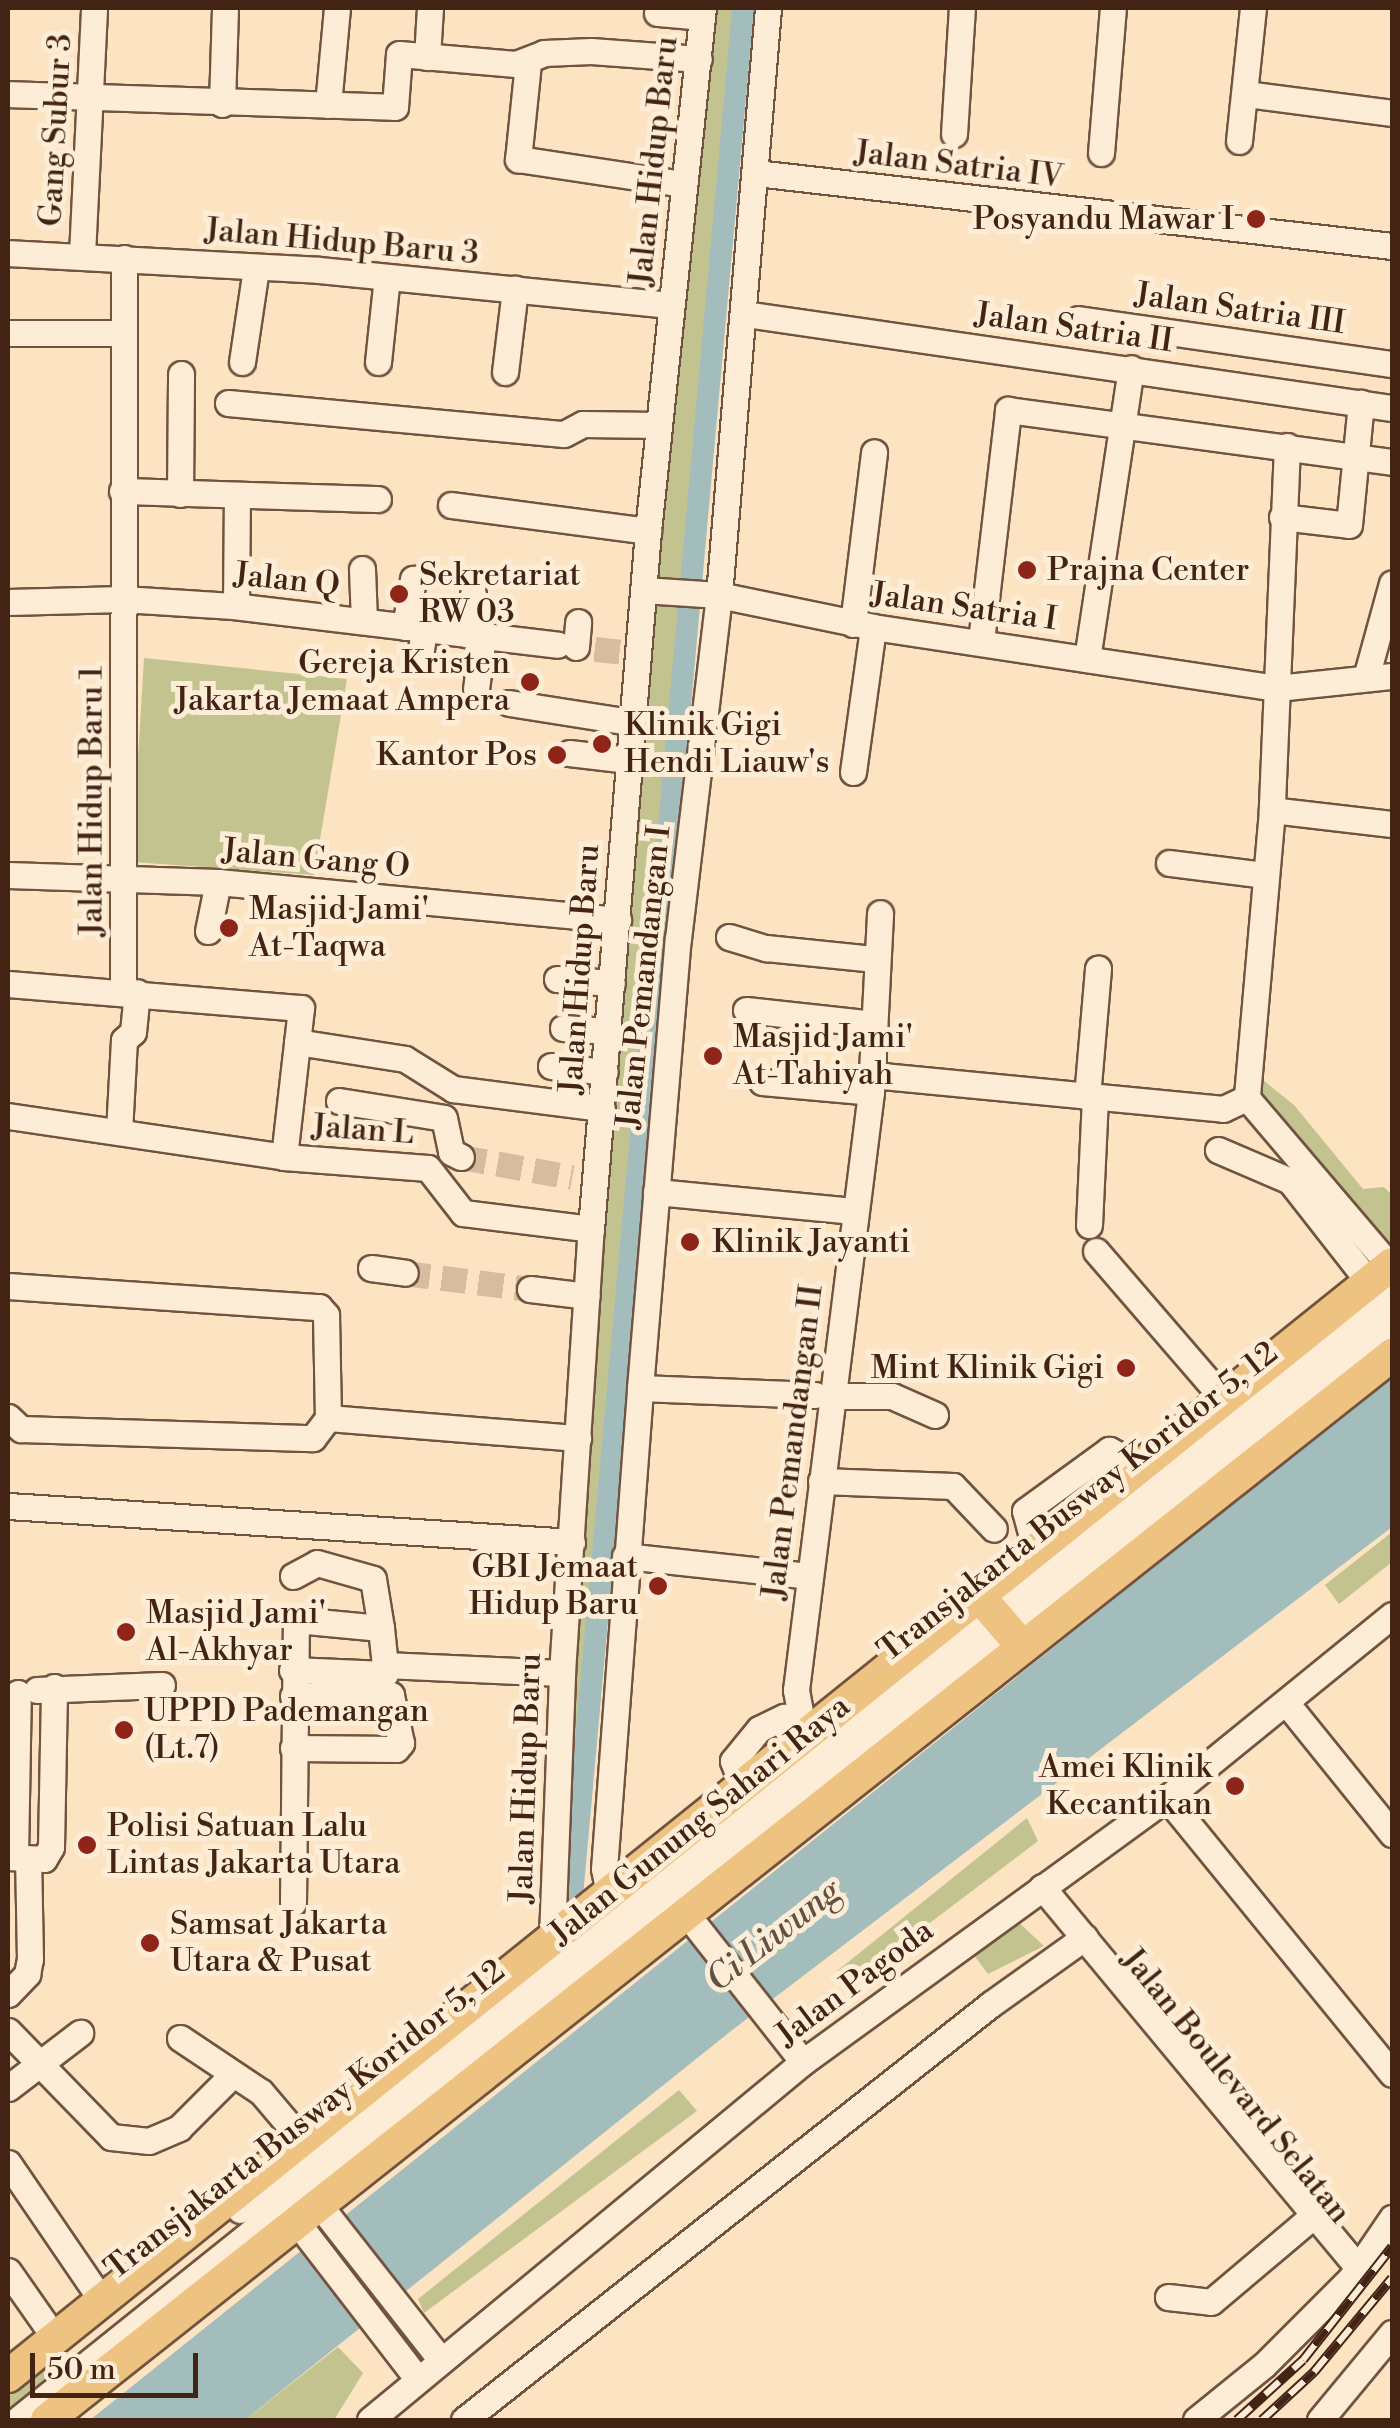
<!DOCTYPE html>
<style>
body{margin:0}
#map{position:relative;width:1400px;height:2428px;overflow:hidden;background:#fce3c1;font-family:"Libre Bodoni",serif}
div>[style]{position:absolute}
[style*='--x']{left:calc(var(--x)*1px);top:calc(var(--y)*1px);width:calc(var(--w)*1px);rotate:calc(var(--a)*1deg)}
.green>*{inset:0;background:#c3c390}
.water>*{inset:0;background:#a3bcbc}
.canal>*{height:22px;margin:-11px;padding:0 11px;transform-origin:11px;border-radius:11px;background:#a3bcbc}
.minor-tunnel>*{height:25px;margin-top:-12.5px;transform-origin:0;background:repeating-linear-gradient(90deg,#d7bd9e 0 25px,transparent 0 37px)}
.roads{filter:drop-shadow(2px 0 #71533f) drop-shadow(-2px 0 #71533f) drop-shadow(0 2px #71533f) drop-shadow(0 -2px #71533f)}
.minor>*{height:25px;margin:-12.5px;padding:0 12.5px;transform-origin:12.5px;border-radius:12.5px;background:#fdedd7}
.major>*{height:32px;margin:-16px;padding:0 16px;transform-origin:16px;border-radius:16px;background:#eec280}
.rail>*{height:10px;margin-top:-5px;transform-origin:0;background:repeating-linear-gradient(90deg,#fdedd7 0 19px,#432314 0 38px);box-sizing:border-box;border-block:2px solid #432314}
.dots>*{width:28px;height:28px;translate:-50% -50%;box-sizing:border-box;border:5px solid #fdedd7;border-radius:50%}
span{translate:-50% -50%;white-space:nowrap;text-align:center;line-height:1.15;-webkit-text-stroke:10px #fdedd7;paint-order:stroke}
.street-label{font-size:32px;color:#432314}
.poi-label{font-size:32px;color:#432314}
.right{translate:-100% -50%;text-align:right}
.left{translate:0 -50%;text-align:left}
.water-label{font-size:35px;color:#605146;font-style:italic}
.frame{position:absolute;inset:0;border:10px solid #432314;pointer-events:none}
.scale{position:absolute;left:30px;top:2353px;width:168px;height:45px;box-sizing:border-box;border:5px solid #432314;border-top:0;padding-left:12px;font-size:30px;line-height:35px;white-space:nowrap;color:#432314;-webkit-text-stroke:8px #fdedd7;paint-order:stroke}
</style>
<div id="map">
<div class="green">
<div style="clip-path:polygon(702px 8px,743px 8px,570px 1924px,552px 1937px,562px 1668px)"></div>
<div style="clip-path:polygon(144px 658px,347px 679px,314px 875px,132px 862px)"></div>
<div style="clip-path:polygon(1258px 1076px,1294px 1105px,1363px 1189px,1384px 1187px,1392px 1195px,1392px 1263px,1247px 1107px)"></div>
<div style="clip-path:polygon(1392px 1532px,1392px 1562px,1339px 1604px,1325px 1585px)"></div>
<div style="clip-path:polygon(1027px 1818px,1038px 1841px,849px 1984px,837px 1971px)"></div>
<div style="clip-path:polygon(1016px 1920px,1044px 1946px,988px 1974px,973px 1954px)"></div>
<div style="clip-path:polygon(679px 2090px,697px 2111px,424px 2313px,418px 2299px)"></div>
<div style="clip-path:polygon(338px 2347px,363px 2373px,334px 2420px,245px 2420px)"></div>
<div style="clip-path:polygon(59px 2352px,74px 2366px,8px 2420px,8px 2393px)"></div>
</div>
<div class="water">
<div style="clip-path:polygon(1392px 1376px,1392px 1527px,731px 2031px,245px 2420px,90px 2420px)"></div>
</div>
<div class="canal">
<div style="--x:571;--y:1907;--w:1907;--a:-84.82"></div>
</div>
<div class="minor-tunnel">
<div style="--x:558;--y:645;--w:65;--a:6.1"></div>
<div style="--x:461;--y:1157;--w:113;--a:10.2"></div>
<div style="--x:405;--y:1273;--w:126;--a:7.3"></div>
</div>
<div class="roads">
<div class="minor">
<div style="--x:657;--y:13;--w:45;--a:5.1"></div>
<div style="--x:427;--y:57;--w:49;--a:-86.5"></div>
<div style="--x:528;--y:63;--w:97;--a:95.9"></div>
<div style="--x:518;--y:159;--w:168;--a:8.6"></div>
<div style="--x:8;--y:94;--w:387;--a:1.9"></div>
<div style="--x:395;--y:107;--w:53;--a:-85.7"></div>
<div style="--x:399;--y:54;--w:117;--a:4.9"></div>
<div style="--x:516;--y:64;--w:30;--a:-21"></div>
<div style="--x:544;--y:53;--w:47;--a:-2.4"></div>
<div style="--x:591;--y:51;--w:108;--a:4.2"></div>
<div style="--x:1246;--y:94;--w:147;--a:7.4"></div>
<div style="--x:222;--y:104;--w:96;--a:-88.2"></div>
<div style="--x:328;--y:105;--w:97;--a:-84.7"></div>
<div style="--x:954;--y:134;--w:126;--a:-86.4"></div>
<div style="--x:1239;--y:141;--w:134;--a:-84"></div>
<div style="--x:1101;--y:153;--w:145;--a:-85.3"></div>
<div style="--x:756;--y:173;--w:640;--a:6.55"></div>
<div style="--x:8;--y:253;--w:311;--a:3.1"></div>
<div style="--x:319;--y:270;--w:353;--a:5.7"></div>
<div style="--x:82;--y:255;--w:247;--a:-87.2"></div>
<div style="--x:745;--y:314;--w:654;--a:8.27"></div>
<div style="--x:1078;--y:319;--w:317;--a:8.2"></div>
<div style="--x:8;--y:333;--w:112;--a:0"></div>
<div style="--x:242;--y:362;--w:95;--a:-81.5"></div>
<div style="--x:378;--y:362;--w:85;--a:-84"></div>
<div style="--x:505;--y:372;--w:84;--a:-83.1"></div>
<div style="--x:228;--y:403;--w:337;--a:5.3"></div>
<div style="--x:564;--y:434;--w:21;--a:-28"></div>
<div style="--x:583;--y:424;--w:75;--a:0.8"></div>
<div style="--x:1287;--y:446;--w:364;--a:92.4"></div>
<div style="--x:1272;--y:810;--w:289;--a:95"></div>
<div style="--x:1247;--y:1098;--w:221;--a:49.6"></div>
<div style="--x:122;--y:491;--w:256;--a:1.8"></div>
<div style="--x:180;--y:494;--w:120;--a:-89.5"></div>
<div style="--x:451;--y:505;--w:199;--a:7.5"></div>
<div style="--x:1282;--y:517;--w:67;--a:6.8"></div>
<div style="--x:1349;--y:525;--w:123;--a:-84.4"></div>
<div style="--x:362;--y:569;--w:52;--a:87.8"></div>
<div style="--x:643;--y:590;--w:76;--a:3.8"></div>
<div style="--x:719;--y:595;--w:157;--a:11.7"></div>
<div style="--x:873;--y:627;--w:409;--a:8.6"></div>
<div style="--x:1277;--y:688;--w:116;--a:-6"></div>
<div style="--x:8;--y:602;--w:115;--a:-1.5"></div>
<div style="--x:123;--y:599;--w:110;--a:3.6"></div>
<div style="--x:233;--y:606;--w:327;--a:6.8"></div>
<div style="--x:236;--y:606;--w:109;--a:-89.5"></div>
<div style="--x:853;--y:624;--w:173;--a:-83"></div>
<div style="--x:405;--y:627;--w:49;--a:-80.5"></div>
<div style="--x:469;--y:635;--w:41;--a:-84.4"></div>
<div style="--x:981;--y:641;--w:233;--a:-83.3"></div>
<div style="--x:1008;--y:410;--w:388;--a:7.7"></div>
<div style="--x:576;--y:647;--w:25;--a:-85"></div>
<div style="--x:1087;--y:659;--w:294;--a:-81.4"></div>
<div style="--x:419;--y:662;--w:32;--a:-81"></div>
<div style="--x:1367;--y:674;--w:94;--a:-74.6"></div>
<div style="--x:476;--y:689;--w:53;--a:-82.5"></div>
<div style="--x:509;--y:703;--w:123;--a:8.9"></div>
<div style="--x:569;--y:753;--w:60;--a:6.7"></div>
<div style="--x:853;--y:772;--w:146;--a:-82.1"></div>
<div style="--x:1272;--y:810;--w:121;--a:6.7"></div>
<div style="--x:1169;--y:863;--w:97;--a:7.1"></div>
<div style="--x:8;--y:875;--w:210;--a:1.9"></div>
<div style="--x:218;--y:882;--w:402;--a:5.4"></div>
<div style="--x:208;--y:931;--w:50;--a:-78.5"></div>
<div style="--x:729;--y:937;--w:39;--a:17"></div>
<div style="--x:766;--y:948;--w:110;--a:5.8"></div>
<div style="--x:557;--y:979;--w:55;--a:4.2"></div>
<div style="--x:8;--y:984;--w:294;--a:4.7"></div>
<div style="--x:301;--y:1008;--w:150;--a:96.5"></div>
<div style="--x:123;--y:989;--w:731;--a:-89.92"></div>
<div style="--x:746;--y:1010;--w:129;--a:6.2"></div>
<div style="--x:563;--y:1028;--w:45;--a:3.8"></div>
<div style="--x:297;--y:1042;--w:109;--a:8.9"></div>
<div style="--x:405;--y:1059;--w:57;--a:32"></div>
<div style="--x:453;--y:1089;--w:150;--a:7.3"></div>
<div style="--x:551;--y:1066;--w:54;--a:6.3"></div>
<div style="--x:872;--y:1075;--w:353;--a:5.5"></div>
<div style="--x:1223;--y:1109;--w:26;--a:-25"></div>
<div style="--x:762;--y:1082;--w:109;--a:5.2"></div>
<div style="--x:1087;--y:1097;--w:129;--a:-85.1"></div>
<div style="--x:339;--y:1101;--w:106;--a:9.2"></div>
<div style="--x:444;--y:1118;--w:35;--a:78"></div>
<div style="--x:451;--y:1152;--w:11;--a:27"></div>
<div style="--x:8;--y:1116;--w:279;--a:8.4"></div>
<div style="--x:284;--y:1157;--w:144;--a:4.4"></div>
<div style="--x:428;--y:1168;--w:57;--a:52.1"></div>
<div style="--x:463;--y:1213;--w:129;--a:7.1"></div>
<div style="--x:119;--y:1132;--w:92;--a:-86.9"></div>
<div style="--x:124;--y:1040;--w:12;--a:-42"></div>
<div style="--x:133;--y:1032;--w:40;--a:-84.3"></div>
<div style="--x:1218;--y:1150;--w:78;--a:23.3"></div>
<div style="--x:1290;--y:1181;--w:128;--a:52"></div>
<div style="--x:656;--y:1192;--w:199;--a:5.5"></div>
<div style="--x:1089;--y:1225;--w:127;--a:-87.3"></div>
<div style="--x:1096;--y:1251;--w:193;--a:49.2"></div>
<div style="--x:371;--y:1268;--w:34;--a:8"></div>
<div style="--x:8;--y:1286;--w:312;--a:3.9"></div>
<div style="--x:319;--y:1307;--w:11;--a:49"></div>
<div style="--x:326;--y:1315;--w:103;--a:88.9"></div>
<div style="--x:530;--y:1289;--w:57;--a:7"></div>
<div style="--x:640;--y:1388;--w:175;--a:2.3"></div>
<div style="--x:831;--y:1396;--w:61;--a:0"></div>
<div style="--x:892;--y:1396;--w:47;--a:23.8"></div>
<div style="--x:8;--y:1417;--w:18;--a:43"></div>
<div style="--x:21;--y:1429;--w:292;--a:1.8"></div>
<div style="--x:313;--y:1438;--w:25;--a:-53"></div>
<div style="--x:328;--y:1418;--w:251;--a:4.6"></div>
<div style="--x:821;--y:1481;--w:132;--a:2.2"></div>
<div style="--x:953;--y:1486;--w:59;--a:46.4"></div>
<div style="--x:8;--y:1506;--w:565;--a:3.65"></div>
<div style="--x:1035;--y:1548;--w:38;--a:-105"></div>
<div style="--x:1025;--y:1511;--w:104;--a:-36"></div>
<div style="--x:1109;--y:1450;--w:33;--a:27"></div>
<div style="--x:625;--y:1556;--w:186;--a:6.2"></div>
<div style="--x:293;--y:1576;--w:27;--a:-28"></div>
<div style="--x:317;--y:1563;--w:58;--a:15.9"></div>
<div style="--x:373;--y:1579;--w:50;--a:80.7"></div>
<div style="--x:292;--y:1670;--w:93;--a:2.5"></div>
<div style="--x:385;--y:1674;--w:9;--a:-90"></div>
<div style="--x:37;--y:1690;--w:125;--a:-2.3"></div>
<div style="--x:1288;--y:1705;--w:166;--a:51.1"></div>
<div style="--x:805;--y:1739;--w:50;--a:-100.4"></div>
<div style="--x:796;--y:1690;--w:603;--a:-82.85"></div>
<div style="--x:871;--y:1092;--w:179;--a:-87.1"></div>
<div style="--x:293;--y:1748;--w:103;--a:0.6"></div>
<div style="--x:396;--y:1749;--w:8;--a:-50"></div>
<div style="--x:401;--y:1743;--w:49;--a:-101.8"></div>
<div style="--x:391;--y:1695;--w:98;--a:179.4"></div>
<div style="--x:743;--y:1787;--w:28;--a:-111"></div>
<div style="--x:733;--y:1761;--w:41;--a:-50.9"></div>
<div style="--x:759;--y:1729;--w:28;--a:-26"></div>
<div style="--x:784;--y:1717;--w:25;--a:53"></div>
<div style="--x:1167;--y:1798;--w:356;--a:50.8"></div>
<div style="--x:8;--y:1857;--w:36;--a:3"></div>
<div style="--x:44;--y:1859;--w:14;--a:-60"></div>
<div style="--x:51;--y:1847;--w:160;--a:-88.9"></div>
<div style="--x:15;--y:1857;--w:164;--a:-89"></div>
<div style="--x:1042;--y:1887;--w:494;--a:50.3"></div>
<div style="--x:609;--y:1894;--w:25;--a:-101"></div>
<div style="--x:604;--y:1869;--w:482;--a:-85.7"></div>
<div style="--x:640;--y:1388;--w:451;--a:-85.2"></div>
<div style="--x:678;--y:939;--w:346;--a:-83.2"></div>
<div style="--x:719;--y:595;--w:589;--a:-85.23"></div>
<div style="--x:293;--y:1903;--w:283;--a:-89.4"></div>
<div style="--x:296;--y:1620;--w:85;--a:5.4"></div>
<div style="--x:381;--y:1628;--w:37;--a:84"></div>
<div style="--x:385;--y:1665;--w:177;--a:2.6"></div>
<div style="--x:689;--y:1917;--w:184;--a:51.8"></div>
<div style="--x:552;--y:1937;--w:264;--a:-87.8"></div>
<div style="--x:562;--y:1673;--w:445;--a:-86.3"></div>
<div style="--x:591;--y:1229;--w:700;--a:-85.33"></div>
<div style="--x:648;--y:531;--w:526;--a:-84"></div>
<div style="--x:8;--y:1994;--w:28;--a:-46"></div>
<div style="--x:27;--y:1974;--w:15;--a:-79"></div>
<div style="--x:30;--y:1959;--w:100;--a:-91.1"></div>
<div style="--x:8;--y:2031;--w:148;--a:45.8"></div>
<div style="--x:111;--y:2137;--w:38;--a:6"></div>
<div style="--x:149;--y:2141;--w:33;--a:-23"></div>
<div style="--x:179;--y:2128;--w:72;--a:-45"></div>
<div style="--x:180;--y:2038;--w:97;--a:33.7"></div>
<div style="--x:261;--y:2092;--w:60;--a:49.7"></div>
<div style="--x:8;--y:2088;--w:91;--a:-37.4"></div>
<div style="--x:8;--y:2163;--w:167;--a:55.7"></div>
<div style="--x:321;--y:2207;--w:193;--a:51.9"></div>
<div style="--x:240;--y:2210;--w:392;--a:-37.5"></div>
<div style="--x:551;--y:1971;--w:386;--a:-39.7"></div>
<div style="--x:848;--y:1724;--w:691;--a:-38.06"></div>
<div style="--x:299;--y:2225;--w:193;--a:52.4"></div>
<div style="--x:8;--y:2271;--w:82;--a:55"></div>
<div style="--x:1168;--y:2297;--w:43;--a:6.6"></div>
<div style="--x:1211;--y:2302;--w:135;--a:-40.2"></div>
<div style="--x:17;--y:2420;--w:1266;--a:-38.72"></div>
<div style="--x:1005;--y:1628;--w:491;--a:-38"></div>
<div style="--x:370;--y:2420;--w:562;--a:-39.58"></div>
<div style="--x:803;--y:2062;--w:450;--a:-36"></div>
<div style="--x:1167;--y:1798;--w:290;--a:-39.1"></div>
<div style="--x:464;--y:2420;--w:671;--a:-38.29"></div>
<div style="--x:991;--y:2004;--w:115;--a:-35.5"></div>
<div style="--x:1196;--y:2420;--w:87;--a:-39"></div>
<div style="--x:1264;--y:2365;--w:123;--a:-45"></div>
<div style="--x:1351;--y:2278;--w:73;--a:-55.7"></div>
<div style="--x:1320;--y:2420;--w:113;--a:-50.4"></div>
</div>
<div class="major">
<div style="--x:978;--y:1595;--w:67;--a:49.2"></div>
<div style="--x:8;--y:2376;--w:1775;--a:-38.78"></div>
<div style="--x:47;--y:2420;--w:1716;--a:-38.37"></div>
</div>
</div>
<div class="rail">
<div style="--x:1237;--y:2420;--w:89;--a:-42.3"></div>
<div style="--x:1303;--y:2360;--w:144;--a:-51.8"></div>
<div style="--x:1262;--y:2420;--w:71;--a:-42.7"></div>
<div style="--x:1314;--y:2372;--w:122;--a:-50.3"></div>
</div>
<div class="dots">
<div style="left:1256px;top:219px;background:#8f2418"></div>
<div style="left:1027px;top:570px;background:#8f2418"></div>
<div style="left:399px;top:594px;background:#8f2418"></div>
<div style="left:530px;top:682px;background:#8f2418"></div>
<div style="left:602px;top:744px;background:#8f2418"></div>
<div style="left:557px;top:755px;background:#8f2418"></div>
<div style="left:229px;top:928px;background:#8f2418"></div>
<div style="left:713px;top:1056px;background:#8f2418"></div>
<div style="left:690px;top:1242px;background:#8f2418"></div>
<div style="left:1126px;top:1368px;background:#8f2418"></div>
<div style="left:658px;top:1586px;background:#8f2418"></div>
<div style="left:126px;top:1632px;background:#8f2418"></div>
<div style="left:124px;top:1730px;background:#8f2418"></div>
<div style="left:1235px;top:1786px;background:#8f2418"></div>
<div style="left:87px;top:1845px;background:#8f2418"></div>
<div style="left:150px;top:1943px;background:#8f2418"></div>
</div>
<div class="street-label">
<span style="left:56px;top:130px;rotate:-87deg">Gang Subur 3</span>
<span style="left:654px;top:161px;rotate:-84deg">Jalan Hidup Baru</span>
<span style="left:959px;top:165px;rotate:7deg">Jalan Satria IV</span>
<span style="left:342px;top:242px;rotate:5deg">Jalan Hidup Baru 3</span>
<span style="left:1240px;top:309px;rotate:8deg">Jalan Satria III</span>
<span style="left:1074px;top:328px;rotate:8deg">Jalan Satria II</span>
<span style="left:287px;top:580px;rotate:6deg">Jalan Q</span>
<span style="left:964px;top:607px;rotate:8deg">Jalan Satria I</span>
<span style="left:92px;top:801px;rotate:-90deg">Jalan Hidup Baru 1</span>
<span style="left:316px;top:859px;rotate:5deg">Jalan Gang O</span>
<span style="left:580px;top:969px;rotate:-86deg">Jalan Hidup Baru</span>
<span style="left:644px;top:977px;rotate:-84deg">Jalan Pemandangan I</span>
<span style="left:363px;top:1130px;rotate:4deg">Jalan L</span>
<span style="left:793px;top:1442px;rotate:-83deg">Jalan Pemandangan II</span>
<span style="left:1078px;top:1502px;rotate:-38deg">Transjakarta Busway Koridor 5, 12</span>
<span style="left:526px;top:1778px;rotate:-88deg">Jalan Hidup Baru</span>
<span style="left:700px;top:1820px;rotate:-39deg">Jalan Gunung Sahari Raya</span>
<span style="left:855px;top:1983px;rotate:-37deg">Jalan Pagoda</span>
<span style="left:1236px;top:2086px;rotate:51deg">Jalan Boulevard Selatan</span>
<span style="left:305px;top:2120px;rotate:-38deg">Transjakarta Busway Koridor 5, 12</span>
</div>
<div class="poi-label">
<span class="right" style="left:1234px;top:219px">Posyandu Mawar I</span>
<span class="left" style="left:1047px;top:570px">Prajna Center</span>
<span class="left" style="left:419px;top:594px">Sekretariat<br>RW 03</span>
<span class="right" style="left:510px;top:682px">Gereja Kristen<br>Jakarta Jemaat Ampera</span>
<span class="left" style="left:624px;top:744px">Klinik Gigi<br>Hendi Liauw's</span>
<span class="right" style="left:537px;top:755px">Kantor Pos</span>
<span class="left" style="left:249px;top:928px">Masjid Jami'<br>At-Taqwa</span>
<span class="left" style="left:733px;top:1056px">Masjid Jami'<br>At-Tahiyah</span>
<span class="left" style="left:712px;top:1242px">Klinik Jayanti</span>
<span class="right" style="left:1104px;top:1368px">Mint Klinik Gigi</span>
<span class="right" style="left:638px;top:1586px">GBI Jemaat<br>Hidup Baru</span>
<span class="left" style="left:146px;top:1632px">Masjid Jami'<br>Al-Akhyar</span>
<span class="left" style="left:144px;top:1730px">UPPD Pademangan<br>(Lt.7)</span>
<span class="right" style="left:1212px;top:1786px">Amei Klinik<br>Kecantikan</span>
<span class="left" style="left:107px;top:1845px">Polisi Satuan Lalu<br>Lintas Jakarta Utara</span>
<span class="left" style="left:170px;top:1943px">Samsat Jakarta<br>Utara &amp; Pusat</span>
</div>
<div class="water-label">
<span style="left:774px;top:1936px;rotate:-38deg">Ci Liwung</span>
</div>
<div class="frame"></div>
<div class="scale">50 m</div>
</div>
